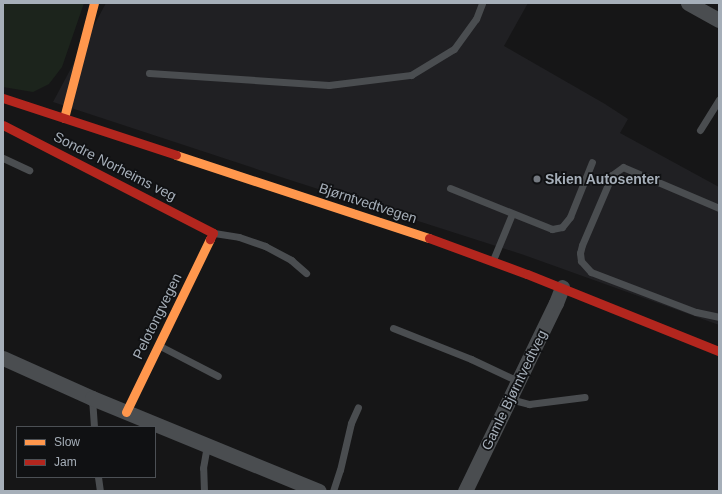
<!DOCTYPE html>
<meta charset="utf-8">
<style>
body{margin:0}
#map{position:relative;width:722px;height:494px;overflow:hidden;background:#161617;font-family:Helvetica,sans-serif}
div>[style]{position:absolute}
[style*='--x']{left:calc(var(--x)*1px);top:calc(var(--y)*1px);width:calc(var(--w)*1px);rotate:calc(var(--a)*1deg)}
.built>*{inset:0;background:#202023}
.green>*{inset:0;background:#1c241c}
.lane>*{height:7px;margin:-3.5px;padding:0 3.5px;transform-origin:3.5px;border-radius:3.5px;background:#4a4d50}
.street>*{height:15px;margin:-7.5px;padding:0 7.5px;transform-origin:7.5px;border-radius:7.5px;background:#4a4d50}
.slow>*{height:9px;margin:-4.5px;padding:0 4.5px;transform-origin:4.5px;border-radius:4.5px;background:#ff974d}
.jam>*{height:9px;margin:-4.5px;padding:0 4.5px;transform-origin:4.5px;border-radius:4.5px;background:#b3261e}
.dots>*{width:11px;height:11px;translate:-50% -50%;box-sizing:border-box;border:2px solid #101113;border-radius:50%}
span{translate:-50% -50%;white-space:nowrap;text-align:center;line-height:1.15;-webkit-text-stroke:3.5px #101113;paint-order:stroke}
.street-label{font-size:14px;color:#a6afb9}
.poi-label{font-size:14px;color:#a6afb9;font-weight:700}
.left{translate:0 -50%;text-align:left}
.frame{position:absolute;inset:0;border:4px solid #a6afb9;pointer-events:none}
.legend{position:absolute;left:16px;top:426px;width:140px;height:52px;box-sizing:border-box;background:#101113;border:1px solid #4c5055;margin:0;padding:5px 7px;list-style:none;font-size:12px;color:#a6afb9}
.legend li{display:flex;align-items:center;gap:8px;height:20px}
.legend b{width:20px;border:1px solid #4c5055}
</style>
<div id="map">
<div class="built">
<div style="clip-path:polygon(106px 3px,528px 3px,504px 46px,605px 104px,628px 119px,620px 133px,719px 187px,719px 325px,524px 255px,290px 180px,53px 102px)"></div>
</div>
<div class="green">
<div style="clip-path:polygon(3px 3px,84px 3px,62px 67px,49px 84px,33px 92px,3px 87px)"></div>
</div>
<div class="lane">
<div style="--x:149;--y:73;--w:180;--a:3.8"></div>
<div style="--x:329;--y:85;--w:83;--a:-7"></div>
<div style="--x:411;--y:75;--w:50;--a:-31.2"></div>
<div style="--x:454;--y:49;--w:37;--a:-54"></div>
<div style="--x:476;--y:19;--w:17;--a:-69"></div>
<div style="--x:700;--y:130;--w:36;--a:-58"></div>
<div style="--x:3;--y:158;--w:29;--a:25"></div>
<div style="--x:450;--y:188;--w:110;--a:21.9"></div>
<div style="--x:552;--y:229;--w:10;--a:-11"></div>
<div style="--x:562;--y:227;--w:13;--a:-51"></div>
<div style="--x:570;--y:217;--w:59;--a:-68.2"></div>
<div style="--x:719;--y:208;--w:104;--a:-156.9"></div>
<div style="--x:623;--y:167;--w:14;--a:144"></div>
<div style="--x:612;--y:175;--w:76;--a:113.2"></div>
<div style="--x:582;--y:245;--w:8;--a:104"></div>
<div style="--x:580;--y:253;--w:8;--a:83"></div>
<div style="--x:581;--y:261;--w:15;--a:48"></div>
<div style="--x:591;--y:272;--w:112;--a:20.9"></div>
<div style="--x:696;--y:312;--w:24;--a:12"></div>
<div style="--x:214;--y:233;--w:25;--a:9"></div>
<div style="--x:239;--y:237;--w:28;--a:19"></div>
<div style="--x:265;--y:246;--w:30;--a:28"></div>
<div style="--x:291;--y:260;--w:20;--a:41"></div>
<div style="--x:493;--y:260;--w:50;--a:-67.6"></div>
<div style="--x:393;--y:328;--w:84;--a:21.7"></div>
<div style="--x:471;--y:359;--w:52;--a:25.1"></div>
<div style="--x:160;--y:346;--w:65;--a:27.3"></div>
<div style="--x:92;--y:398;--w:29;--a:86"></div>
<div style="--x:510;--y:399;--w:20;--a:15"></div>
<div style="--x:529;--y:404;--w:56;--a:-7.1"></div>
<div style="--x:98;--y:477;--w:14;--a:82"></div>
<div style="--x:204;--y:491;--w:23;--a:-92"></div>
<div style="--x:203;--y:468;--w:23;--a:-80"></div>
<div style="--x:333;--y:491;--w:22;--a:-72"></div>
<div style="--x:340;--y:470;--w:48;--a:-76.8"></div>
<div style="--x:351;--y:423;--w:17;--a:-66"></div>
</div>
<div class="street">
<div style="--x:688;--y:3;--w:35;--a:29"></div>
<div style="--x:3;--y:358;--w:98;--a:24.2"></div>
<div style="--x:92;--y:398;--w:245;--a:22.3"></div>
<div style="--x:465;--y:491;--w:209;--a:-64.2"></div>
<div style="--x:556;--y:303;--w:17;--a:-69"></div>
</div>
<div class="slow">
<div style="--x:64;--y:118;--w:119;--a:-75.4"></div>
<div style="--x:176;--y:155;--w:266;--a:18.2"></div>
<div style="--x:126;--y:412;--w:192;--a:-64.1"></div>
</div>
<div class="jam">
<div style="--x:3;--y:98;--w:182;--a:18.2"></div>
<div style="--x:3;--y:125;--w:236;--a:27.2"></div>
<div style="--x:213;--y:233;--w:7;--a:117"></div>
<div style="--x:429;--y:238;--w:104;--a:20.2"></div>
<div style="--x:527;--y:274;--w:207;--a:21.9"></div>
</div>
<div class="dots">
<div style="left:537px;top:179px;background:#747980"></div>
</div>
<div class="street-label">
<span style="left:115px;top:166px;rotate:27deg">Sondre Norheims veg</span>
<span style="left:368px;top:203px;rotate:18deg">Bjørntvedtvegen</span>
<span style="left:157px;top:316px;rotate:-64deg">Pelotongvegen</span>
<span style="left:514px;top:390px;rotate:-64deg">Gamle Bjørntvedtveg</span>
</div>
<div class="poi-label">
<span class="left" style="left:545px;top:179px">Skien Autosenter</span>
</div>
<div class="frame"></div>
<ul class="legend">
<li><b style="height:5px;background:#ff974d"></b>Slow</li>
<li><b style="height:5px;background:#b3261e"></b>Jam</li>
</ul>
</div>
